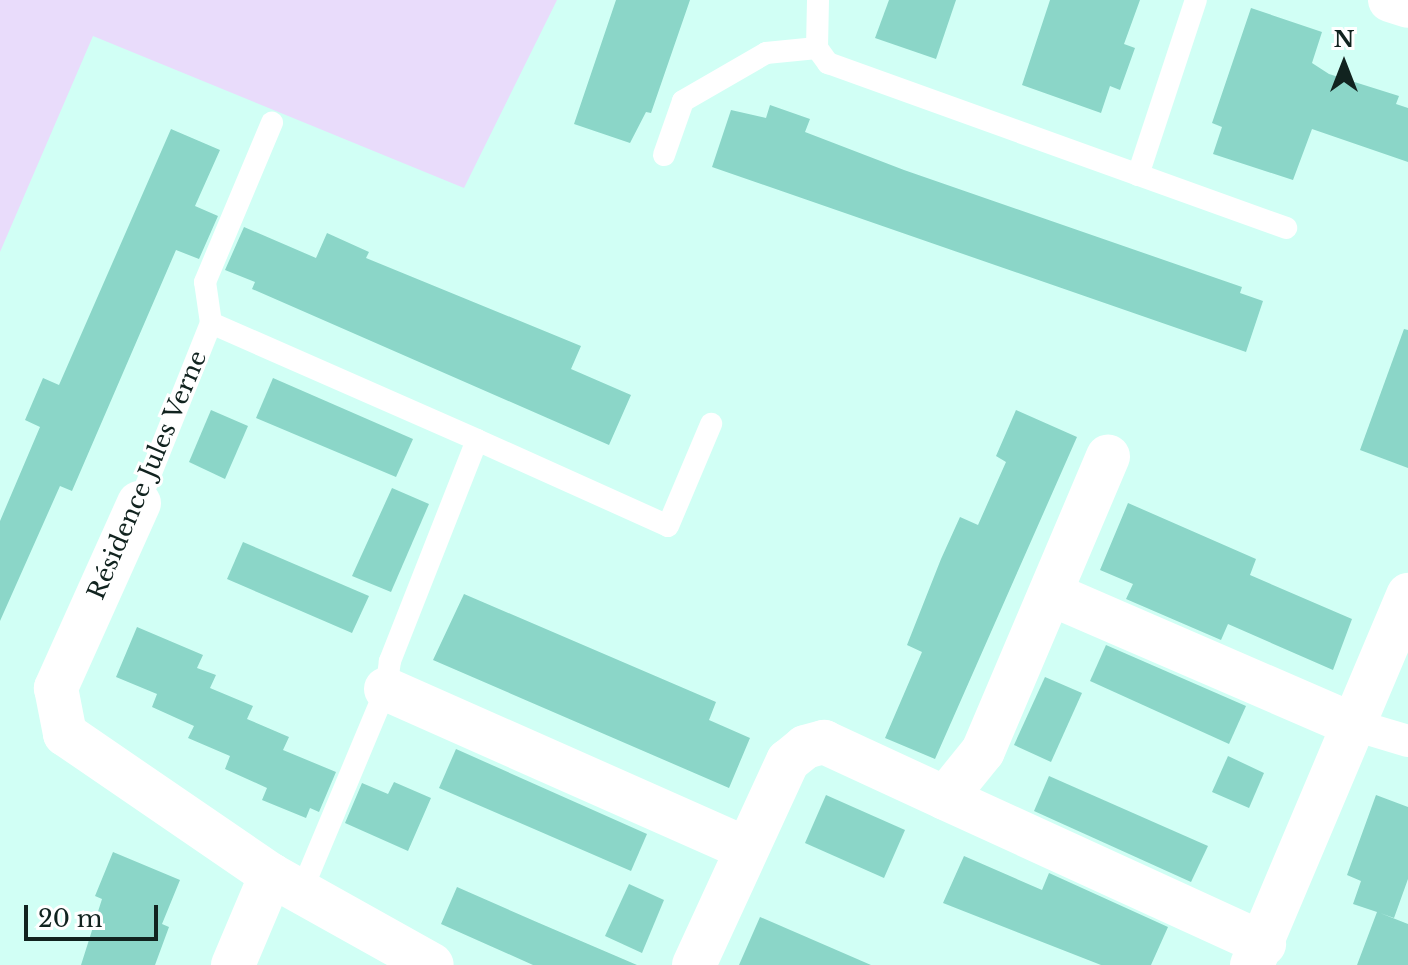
<!DOCTYPE html>
<meta charset="utf-8">
<style>
body{margin:0}
#map{position:relative;width:1408px;height:965px;overflow:hidden;background:#d1fff5;font-family:"Libre Baskerville",serif}
div>[style]{position:absolute}
[style*='--x']{left:calc(var(--x)*1px);top:calc(var(--y)*1px);width:calc(var(--w)*1px);rotate:calc(var(--a)*1deg)}
.green>*{inset:0;background:#e9dcfb}
.building>*{inset:0;background:#8bd6c8}
.service>*{height:22px;margin:-11px;padding:0 11px;transform-origin:11px;border-radius:11px;background:#fff}
.pedestrian>*{height:32px;margin:-16px;padding:0 16px;transform-origin:16px;border-radius:16px;background:#fff}
.minor>*{height:44px;margin:-22px;padding:0 22px;transform-origin:22px;border-radius:22px;background:#fff}
span{translate:-50% -50%;white-space:nowrap;text-align:center;line-height:1.15;-webkit-text-stroke:6px #fff;paint-order:stroke}
.street-label{font-size:24px;color:#11231f}
.north{position:absolute;left:1304px;top:24px;width:80px;height:80px;-webkit-text-stroke:6px #fff;paint-order:stroke;rotate:0deg;font-size:22px;font-weight:700;line-height:32px;text-align:center;color:#11231f}
.north::after{content:'';display:block;margin:auto;width:28px;height:36px;background:#11231f;clip-path:polygon(50% 0,100% 100%,50% 72%,0 100%)}
.scale{position:absolute;left:24px;top:905px;width:134px;height:36px;box-sizing:border-box;border:4px solid #11231f;border-top:0;padding-left:10px;font-size:24px;line-height:28px;white-space:nowrap;color:#11231f;-webkit-text-stroke:6px #fff;paint-order:stroke}
</style>
<div id="map">
<div class="green">
<div style="clip-path:polygon(0 0,557px 0,464px 188px,93px 36px,0 252px)"></div>
</div>
<div class="building">
<div style="clip-path:polygon(616px 0,690px 0,651px 113px,646px 112px,630px 143px,574px 124px)"></div>
<div style="clip-path:polygon(889px 0,956px 0,936px 59px,875px 38px)"></div>
<div style="clip-path:polygon(1050px 0,1140px 0,1124px 44px,1135px 48px,1120px 90px,1110px 86px,1101px 113px,1022px 85px)"></div>
<div style="clip-path:polygon(1251px 8px,1322px 32px,1312px 63px,1329px 74px,1399px 96px,1396px 104px,1408px 108px,1408px 162px,1312px 129px,1293px 180px,1213px 154px,1222px 127px,1212px 123px)"></div>
<div style="clip-path:polygon(770px 105px,810px 119px,805px 132px,904px 170px,1242px 287px,1240px 293px,1263px 301px,1246px 352px,712px 167px,731px 110px,766px 118px)"></div>
<div style="clip-path:polygon(171px 129px,220px 150px,195px 206px,218px 216px,199px 259px,176px 250px,72px 491px,60px 486px,0 621px,0 521px,40px 427px,25px 420px,43px 378px,59px 385px)"></div>
<div style="clip-path:polygon(244px 227px,316px 258px,327px 233px,369px 252px,366px 258px,581px 346px,571px 369px,631px 395px,609px 445px,252px 289px,255px 282px,225px 270px)"></div>
<div style="clip-path:polygon(1404px 329px,1408px 330px,1408px 468px,1360px 450px)"></div>
<div style="clip-path:polygon(273px 378px,413px 439px,396px 477px,256px 418px)"></div>
<div style="clip-path:polygon(211px 410px,248px 426px,225px 479px,189px 462px)"></div>
<div style="clip-path:polygon(1016px 410px,1077px 437px,935px 759px,885px 738px,922px 652px,907px 645px,941px 559px,960px 517px,978px 525px,1006px 462px,996px 456px)"></div>
<div style="clip-path:polygon(392px 488px,429px 504px,391px 592px,352px 576px)"></div>
<div style="clip-path:polygon(1128px 503px,1256px 559px,1250px 575px,1352px 619px,1333px 670px,1228px 624px,1221px 640px,1126px 599px,1133px 584px,1100px 570px)"></div>
<div style="clip-path:polygon(243px 542px,369px 596px,352px 633px,227px 579px)"></div>
<div style="clip-path:polygon(464px 594px,716px 702px,709px 720px,750px 738px,729px 788px,433px 660px)"></div>
<div style="clip-path:polygon(137px 627px,203px 655px,197px 668px,216px 675px,210px 688px,253px 706px,247px 719px,289px 737px,283px 750px,336px 772px,319px 812px,310px 808px,306px 818px,262px 800px,267px 788px,225px 769px,230px 756px,188px 738px,194px 726px,152px 707px,157px 694px,116px 677px)"></div>
<div style="clip-path:polygon(1106px 645px,1246px 706px,1229px 744px,1090px 681px)"></div>
<div style="clip-path:polygon(1045px 677px,1082px 693px,1051px 762px,1014px 745px)"></div>
<div style="clip-path:polygon(456px 749px,647px 834px,631px 871px,439px 788px)"></div>
<div style="clip-path:polygon(1228px 756px,1264px 773px,1249px 808px,1212px 792px)"></div>
<div style="clip-path:polygon(1049px 776px,1208px 846px,1191px 882px,1034px 811px)"></div>
<div style="clip-path:polygon(394px 782px,431px 798px,408px 851px,345px 823px,362px 783px,388px 794px)"></div>
<div style="clip-path:polygon(826px 795px,905px 830px,884px 878px,805px 843px)"></div>
<div style="clip-path:polygon(1376px 795px,1408px 807px,1408px 879px,1394px 918px,1380px 913px,1408px 924px,1408px 965px,1357px 965px,1377px 912px,1353px 904px,1361px 881px,1347px 875px)"></div>
<div style="clip-path:polygon(113px 852px,180px 880px,162px 924px,169px 927px,155px 965px,81px 965px,102px 899px,95px 896px)"></div>
<div style="clip-path:polygon(964px 856px,1042px 890px,1049px 873px,1168px 927px,1151px 965px,1101px 965px,943px 903px)"></div>
<div style="clip-path:polygon(629px 884px,664px 900px,642px 953px,605px 936px)"></div>
<div style="clip-path:polygon(457px 887px,539px 923px,637px 965px,533px 965px,441px 924px)"></div>
<div style="clip-path:polygon(760px 917px,871px 965px,739px 965px)"></div>
</div>
<div class="service">
<div style="--x:818;--y:0;--w:48;--a:91.2"></div>
<div style="--x:817;--y:48;--w:19;--a:54"></div>
<div style="--x:828;--y:63;--w:487;--a:19.8"></div>
<div style="--x:664;--y:155;--w:57;--a:-70.6"></div>
<div style="--x:683;--y:101;--w:96;--a:-30"></div>
<div style="--x:766;--y:53;--w:51;--a:-5.6"></div>
<div style="--x:1138;--y:175;--w:184;--a:-71.7"></div>
<div style="--x:211;--y:323;--w:41;--a:-98.3"></div>
<div style="--x:205;--y:282;--w:173;--a:-67.2"></div>
<div style="--x:477;--y:440;--w:209;--a:24.2"></div>
<div style="--x:668;--y:526;--w:111;--a:-67.1"></div>
<div style="--x:139;--y:503;--w:194;--a:-68.2"></div>
<div style="--x:211;--y:323;--w:291;--a:23.7"></div>
<div style="--x:477;--y:440;--w:238;--a:111.5"></div>
<div style="--x:390;--y:661;--w:28;--a:98"></div>
<div style="--x:386;--y:689;--w:218;--a:112.7"></div>
</div>
<div class="pedestrian">
<div style="--x:1351;--y:724;--w:59;--a:16.6"></div>
</div>
<div class="minor">
<div style="--x:1390;--y:0;--w:19;--a:18"></div>
<div style="--x:139;--y:503;--w:203;--a:114.2"></div>
<div style="--x:56;--y:688;--w:47;--a:78.9"></div>
<div style="--x:65;--y:734;--w:250;--a:34.4"></div>
<div style="--x:271;--y:875;--w:184;--a:29.2"></div>
<div style="--x:1051;--y:594;--w:327;--a:23.4"></div>
<div style="--x:386;--y:689;--w:392;--a:23.9"></div>
<div style="--x:945;--y:798;--w:351;--a:24.6"></div>
<div style="--x:233;--y:965;--w:98;--a:-67.1"></div>
<div style="--x:694;--y:965;--w:225;--a:-65.3"></div>
<div style="--x:788;--y:761;--w:22;--a:-39"></div>
<div style="--x:805;--y:747;--w:20;--a:-15"></div>
<div style="--x:824;--y:742;--w:133;--a:24.8"></div>
<div style="--x:945;--y:798;--w:60;--a:-51"></div>
<div style="--x:983;--y:751;--w:320;--a:-67"></div>
<div style="--x:1252;--y:965;--w:402;--a:-67.1"></div>
</div>
<div class="street-label">
<span style="left:147px;top:475px;rotate:-67deg">Résidence Jules Verne</span>
</div>
<div class="north">N</div>
<div class="scale">20 m</div>
</div>
